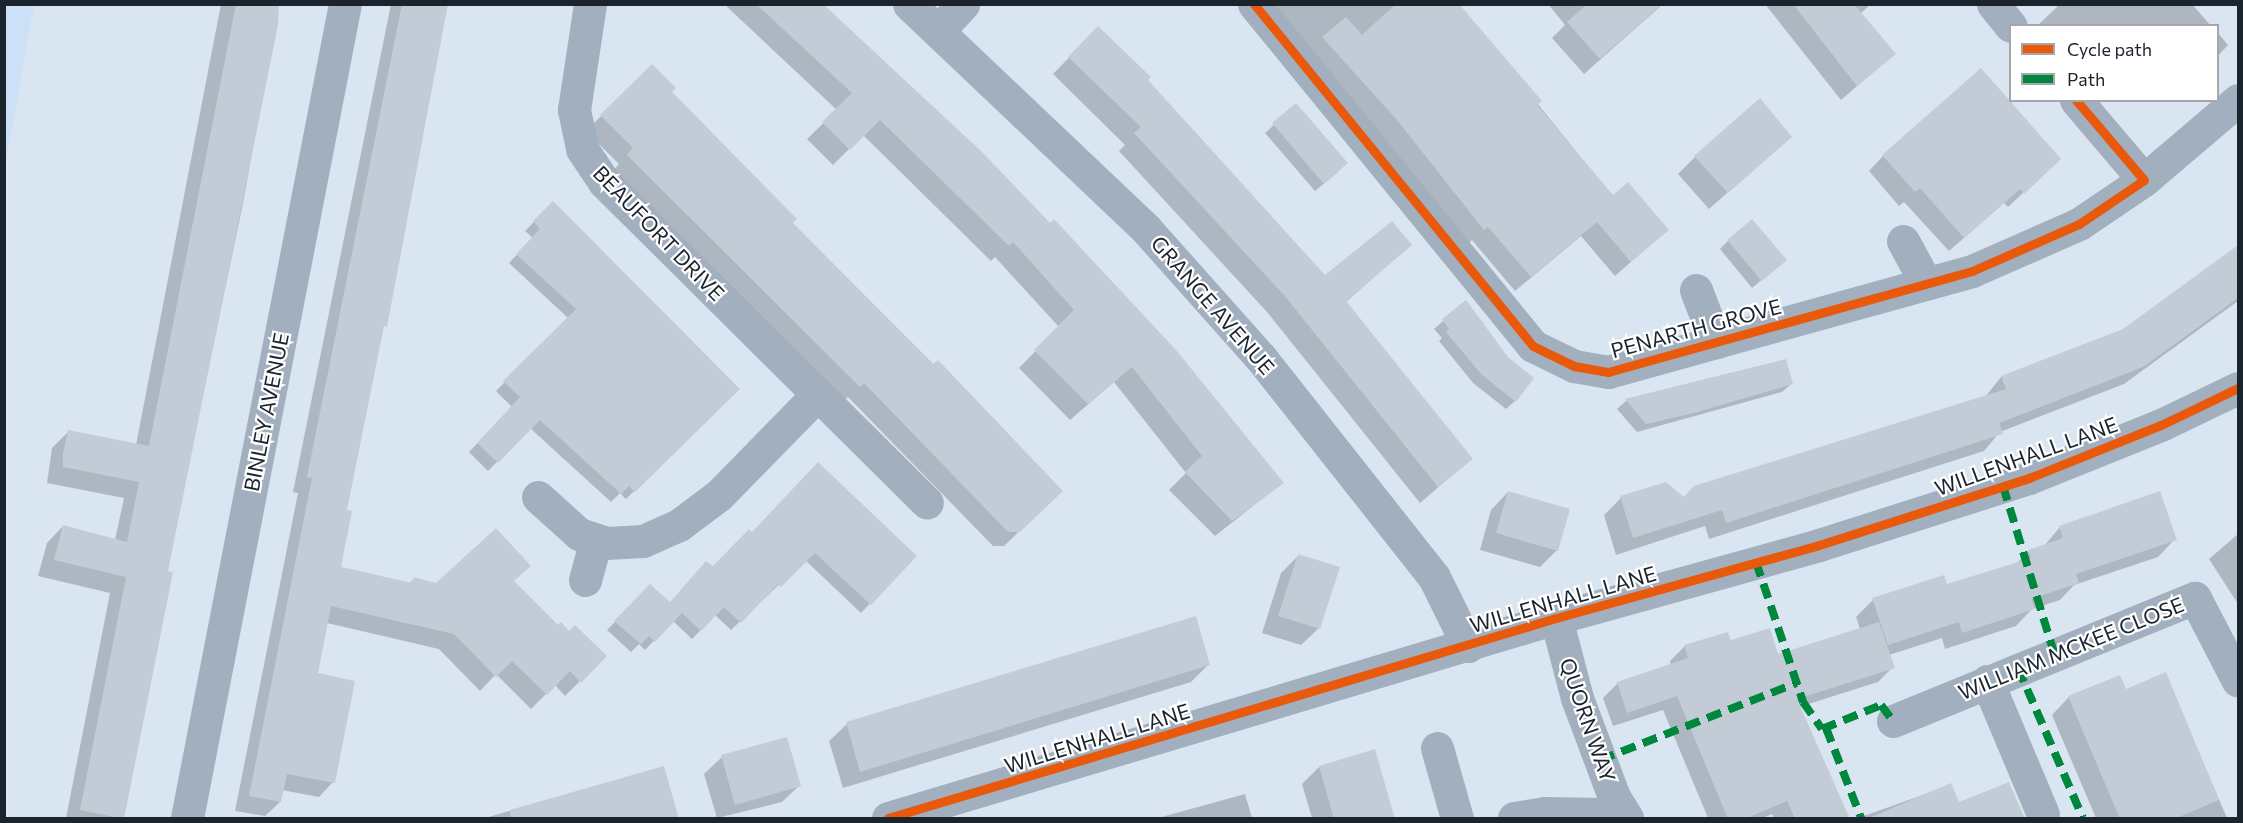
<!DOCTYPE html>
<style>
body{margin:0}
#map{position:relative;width:2243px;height:823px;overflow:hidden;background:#dae5f2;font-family:Commissioner,sans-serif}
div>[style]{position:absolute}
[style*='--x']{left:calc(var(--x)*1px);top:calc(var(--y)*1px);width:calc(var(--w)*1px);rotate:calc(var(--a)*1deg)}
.built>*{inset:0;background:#cce0f6}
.shadow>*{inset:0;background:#0003}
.building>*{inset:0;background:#c3ccd6}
.minor>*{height:33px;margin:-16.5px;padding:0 16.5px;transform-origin:16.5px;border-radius:16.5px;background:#a2afbf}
.quiet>*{height:8px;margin-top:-4px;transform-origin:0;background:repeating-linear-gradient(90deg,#00873e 0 15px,transparent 0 23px)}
.cycleway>*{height:9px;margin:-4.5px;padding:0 4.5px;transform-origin:4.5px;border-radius:4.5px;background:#e8590c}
span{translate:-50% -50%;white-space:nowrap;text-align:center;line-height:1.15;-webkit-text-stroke:4.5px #fff;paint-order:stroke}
.street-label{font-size:21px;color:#1b232c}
.frame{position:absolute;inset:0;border:6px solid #1b232c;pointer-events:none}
.legend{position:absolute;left:2009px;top:24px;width:210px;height:78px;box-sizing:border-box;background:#fff;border:2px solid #a4a7ab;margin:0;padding:8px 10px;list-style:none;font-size:18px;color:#1b232c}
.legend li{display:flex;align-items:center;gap:12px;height:30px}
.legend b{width:30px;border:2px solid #a4a7ab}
</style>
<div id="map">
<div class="built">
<div style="clip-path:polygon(5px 4px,34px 5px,5px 167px,4px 5px)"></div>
</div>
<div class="shadow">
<div style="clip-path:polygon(221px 4px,279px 4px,243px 203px,166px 572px,123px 818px,66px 818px,110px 593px,38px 576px,47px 543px,63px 526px,115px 540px,124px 498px,47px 483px,52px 448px,68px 432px,136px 445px)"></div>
<div style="clip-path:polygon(391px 4px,447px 4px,346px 511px,339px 568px,409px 584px,414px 579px,437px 584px,513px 582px,558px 627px,605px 656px,565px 696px,555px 685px,531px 709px,496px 674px,480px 691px,439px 649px,327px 623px,317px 674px,333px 782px,319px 797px,282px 790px,280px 802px,265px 816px,235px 811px,298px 493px,293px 492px)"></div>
<div style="clip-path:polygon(724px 4px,822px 4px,1282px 483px,1215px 536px,1169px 490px,1186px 473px,1114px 382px,1070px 420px,1019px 368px,1059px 327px,995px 257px,991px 261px,863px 135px,833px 165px,807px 139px,837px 110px)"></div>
<div style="clip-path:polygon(1267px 4px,1457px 4px,1613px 197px,1667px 230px,1615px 276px,1581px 236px,1515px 291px,1472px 240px,1468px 244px,1382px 135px)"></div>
<div style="clip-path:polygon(1548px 4px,1663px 4px,1584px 74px,1552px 38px,1565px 25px)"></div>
<div style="clip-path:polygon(1765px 4px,1871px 4px,1860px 14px,1894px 54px,1841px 100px)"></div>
<div style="clip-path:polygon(2060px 4px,2192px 4px,2211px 26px,2037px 26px)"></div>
<div style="clip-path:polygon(1098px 28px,1325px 277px,1410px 245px,1346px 302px,1471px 459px,1420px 503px,1267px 312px,1119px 151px,1125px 145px,1053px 74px)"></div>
<div style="clip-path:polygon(2218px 33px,2228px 45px,2218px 56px)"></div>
<div style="clip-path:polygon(652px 66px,670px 91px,791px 223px,1061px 491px,1004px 546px,993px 546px,848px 397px,844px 401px,613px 171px,619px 164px,586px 131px)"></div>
<div style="clip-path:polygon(1296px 105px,1338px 172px,1315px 191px,1265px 133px)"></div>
<div style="clip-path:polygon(1790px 137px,1709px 209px,1678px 174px,1695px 157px)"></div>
<div style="clip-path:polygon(1883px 156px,2044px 173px,2008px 207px,2004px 203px,1949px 251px,1904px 202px,1899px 206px,1869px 171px)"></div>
<div style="clip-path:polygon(553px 203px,738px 389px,626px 499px,620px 493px,611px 502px,530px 428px,488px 471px,469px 452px,512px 407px,496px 391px,568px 318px,509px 263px,533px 238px,525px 231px)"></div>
<div style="clip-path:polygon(1728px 241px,1776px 268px,1752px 288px,1720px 249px)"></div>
<div style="clip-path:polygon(2238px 247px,2238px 301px,2124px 384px,2000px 432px,1984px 451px,1709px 539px,1705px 526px,1616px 555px,1604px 515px,1621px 498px,1684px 498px,1985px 397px,2001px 377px,2124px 330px)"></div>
<div style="clip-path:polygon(1465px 302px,1484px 324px,1481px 327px,1515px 401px,1506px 409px,1473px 383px,1439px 341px,1442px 338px,1434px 329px)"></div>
<div style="clip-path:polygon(1785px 361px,1791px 384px,1782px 392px,1637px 432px,1617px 409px,1626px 401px)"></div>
<div style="clip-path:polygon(1508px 492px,1557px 550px,1540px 567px,1480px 550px,1491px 510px)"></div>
<div style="clip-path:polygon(2060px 527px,2175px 539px,2158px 557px,2074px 585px,2060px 600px,2032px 609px,2016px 626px,1945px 649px,1942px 638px,1889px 655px,1893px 667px,1878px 682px,1799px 707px,1848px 818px,1774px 818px,1772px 814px,1763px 818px,1708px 818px,1663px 710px,1613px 726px,1603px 698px,1618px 683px,1671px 665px,1670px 661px,1685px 646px,1730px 642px,1777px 656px,1860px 629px,1856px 617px,1873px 600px,1946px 586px,2016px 564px,2029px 551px,2044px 546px)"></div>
<div style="clip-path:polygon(752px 534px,915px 556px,861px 613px,805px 560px,731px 630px,715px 615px,692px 639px,673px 621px,645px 650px,639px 644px,631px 652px,607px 630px,650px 586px,670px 603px)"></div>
<div style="clip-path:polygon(2238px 534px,2238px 604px,2209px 559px)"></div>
<div style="clip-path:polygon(1298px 556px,1319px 628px,1301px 645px,1262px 633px,1281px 573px)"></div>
<div style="clip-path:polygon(1208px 665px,1191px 682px,843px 788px,829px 741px,847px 724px)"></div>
<div style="clip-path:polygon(2165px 674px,2227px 818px,2096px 818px,2052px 715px,2069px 697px,2125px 691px)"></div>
<div style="clip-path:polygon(722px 757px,800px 785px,782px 802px,717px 818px,704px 774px)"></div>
<div style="clip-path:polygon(663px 767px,672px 818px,485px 818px)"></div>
<div style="clip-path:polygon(1319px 767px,1393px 818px,1312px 818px,1302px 784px)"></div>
<div style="clip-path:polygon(1951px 785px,1959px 804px,2023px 818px,1858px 818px)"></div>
<div style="clip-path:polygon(1245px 794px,1252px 818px,1158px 818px)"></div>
</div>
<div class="building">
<div style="clip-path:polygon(236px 4px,279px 4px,278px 25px,168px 571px,173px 572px,124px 819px,80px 810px,126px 577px,54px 560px,63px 525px,127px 542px,139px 482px,63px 467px,63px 454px,68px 430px,149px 446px)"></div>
<div style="clip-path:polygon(402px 4px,448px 4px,387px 327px,384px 326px,347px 510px,352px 511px,341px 567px,412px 583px,414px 577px,436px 583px,496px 528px,531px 566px,514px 581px,558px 625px,561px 622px,569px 631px,575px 625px,607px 656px,581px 683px,570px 671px,547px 695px,512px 661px,496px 677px,454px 634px,331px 606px,318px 673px,355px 681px,335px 783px,287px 774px,281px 802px,249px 796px,312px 478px,307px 477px)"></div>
<div style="clip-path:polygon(756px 4px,823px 4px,982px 152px,1050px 223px,1054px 219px,1176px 350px,1284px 483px,1232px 521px,1185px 472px,1202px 456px,1132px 367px,1088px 404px,1034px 350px,1074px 310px,1013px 242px,1009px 246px,880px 120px,850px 150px,822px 122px,852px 93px)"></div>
<div style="clip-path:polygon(1396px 4px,1459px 4px,1542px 101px,1537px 105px,1613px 195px,1628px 182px,1669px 230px,1631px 262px,1597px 222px,1531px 277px,1488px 227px,1484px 230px,1397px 120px,1322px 37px,1346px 17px,1362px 35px)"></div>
<div style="clip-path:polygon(1587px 4px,1662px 4px,1600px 59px,1567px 22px)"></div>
<div style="clip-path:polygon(1793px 4px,1854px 4px,1896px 54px,1857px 86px)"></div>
<div style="clip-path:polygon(1098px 26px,1151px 77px,1148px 80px,1325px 275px,1392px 221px,1412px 245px,1346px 301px,1473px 459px,1438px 487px,1284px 295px,1134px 133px,1141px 127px,1068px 57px)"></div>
<div style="clip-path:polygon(652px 64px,676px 88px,672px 92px,681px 101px,797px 219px,793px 223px,933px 364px,938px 360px,1063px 491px,1020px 532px,1008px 532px,864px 383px,860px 387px,627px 155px,633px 148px,600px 115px)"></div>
<div style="clip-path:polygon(1981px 68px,2061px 159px,2024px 194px,2020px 189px,1964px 238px,1920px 188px,1915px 192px,1882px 155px)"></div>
<div style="clip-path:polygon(1760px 98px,1792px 137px,1728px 193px,1694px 156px)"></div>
<div style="clip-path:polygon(1296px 103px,1348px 163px,1324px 184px,1272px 123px)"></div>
<div style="clip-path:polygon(553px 201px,740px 389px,635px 492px,629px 486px,621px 494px,540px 420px,498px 463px,477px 443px,520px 397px,503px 381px,576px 309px,516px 254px,540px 229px,533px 221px)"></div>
<div style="clip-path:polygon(1752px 219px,1787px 260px,1762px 281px,1727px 240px)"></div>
<div style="clip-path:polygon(2238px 245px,2238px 298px,2143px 367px,1999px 423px,2003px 434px,1726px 523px,1722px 510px,1633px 538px,1620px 496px,1666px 482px,1684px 497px,1694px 486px,2006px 389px,2001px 376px,2123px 329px)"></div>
<div style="clip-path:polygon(1466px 300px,1508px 357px,1534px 378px,1516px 402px,1482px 375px,1446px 332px,1449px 329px,1442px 319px)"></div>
<div style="clip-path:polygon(1786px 359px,1793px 384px,1694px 413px,1646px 424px,1625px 399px)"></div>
<div style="clip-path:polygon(818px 462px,917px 556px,871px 605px,815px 553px,781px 587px,778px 584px,741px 623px,724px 607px,701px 631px,682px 613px,655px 642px,649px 636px,641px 644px,614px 621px,650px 584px,670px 602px,706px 561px,713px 566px,749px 529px,752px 532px)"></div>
<div style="clip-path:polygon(1508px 491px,1570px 509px,1558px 551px,1496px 533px)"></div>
<div style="clip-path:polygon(2160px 491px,2177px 540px,2076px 574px,2079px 583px,2031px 599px,2035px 609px,1962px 633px,1959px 622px,1888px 645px,1872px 598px,1944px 575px,1947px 584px,2031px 558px,2028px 550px,2063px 538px,2059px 526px)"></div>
<div style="clip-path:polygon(1298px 554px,1340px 567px,1320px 629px,1278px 616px)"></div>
<div style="clip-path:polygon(1196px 616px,1210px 665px,860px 772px,846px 722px)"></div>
<div style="clip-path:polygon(1879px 622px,1895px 668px,1797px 699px,1850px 819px,1795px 819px,1787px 801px,1745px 819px,1728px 819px,1677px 696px,1627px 713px,1617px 682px,1688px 658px,1684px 645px,1728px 632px,1731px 640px,1770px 628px,1778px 654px)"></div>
<div style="clip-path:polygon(2166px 672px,2219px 800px,2174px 819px,2120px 819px,2068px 696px,2120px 675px,2126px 689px)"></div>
<div style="clip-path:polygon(787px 737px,801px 786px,735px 805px,721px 755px)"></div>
<div style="clip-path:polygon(1375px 749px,1395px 819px,1334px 819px,1319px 766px)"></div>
<div style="clip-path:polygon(664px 766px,679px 819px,511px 819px,510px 810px)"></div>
<div style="clip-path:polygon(2009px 782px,2025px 819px,1867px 819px,1951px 783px,1959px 802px)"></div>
</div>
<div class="minor">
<div style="--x:590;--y:4;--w:107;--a:98.6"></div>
<div style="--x:574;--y:110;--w:40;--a:78"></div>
<div style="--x:582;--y:149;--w:40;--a:56"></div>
<div style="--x:604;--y:182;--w:455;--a:44.8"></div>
<div style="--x:909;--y:4;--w:327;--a:43.5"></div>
<div style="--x:1146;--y:229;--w:173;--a:48.3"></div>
<div style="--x:1261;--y:358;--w:279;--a:51.7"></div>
<div style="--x:1434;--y:577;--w:77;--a:63.8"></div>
<div style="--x:1254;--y:4;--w:441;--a:50.8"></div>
<div style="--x:1533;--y:346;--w:46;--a:26"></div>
<div style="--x:1574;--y:366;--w:35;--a:10"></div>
<div style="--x:1608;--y:372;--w:378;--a:-15.5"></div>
<div style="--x:1972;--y:271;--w:117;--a:-23.7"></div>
<div style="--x:2079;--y:224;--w:78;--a:-34.1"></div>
<div style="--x:2144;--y:180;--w:105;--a:-130.4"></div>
<div style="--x:1993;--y:4;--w:28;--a:51"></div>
<div style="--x:938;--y:31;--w:37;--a:-47"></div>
<div style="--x:2144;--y:180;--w:123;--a:-40.4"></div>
<div style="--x:1903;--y:241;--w:48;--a:61.3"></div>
<div style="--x:1696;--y:290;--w:56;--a:69"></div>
<div style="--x:538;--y:497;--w:55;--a:42.1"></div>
<div style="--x:579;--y:534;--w:28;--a:18"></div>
<div style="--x:606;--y:543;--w:37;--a:-3"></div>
<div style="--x:643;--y:541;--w:39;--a:-24"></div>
<div style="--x:679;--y:525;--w:50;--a:-36.9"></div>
<div style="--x:719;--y:495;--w:141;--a:-45.6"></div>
<div style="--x:585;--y:580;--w:41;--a:-74.6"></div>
<div style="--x:1556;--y:618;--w:83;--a:75.3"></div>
<div style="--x:1577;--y:698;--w:106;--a:69.5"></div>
<div style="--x:1614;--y:797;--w:25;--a:58"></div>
<div style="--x:1987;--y:681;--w:144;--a:67.2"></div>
<div style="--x:1893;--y:721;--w:326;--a:-22.2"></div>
<div style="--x:2195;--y:598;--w:93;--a:62.6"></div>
<div style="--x:1437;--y:748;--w:73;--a:74.1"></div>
<div style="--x:187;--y:818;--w:829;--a:-79.02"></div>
<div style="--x:888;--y:818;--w:697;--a:-16.67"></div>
<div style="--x:1556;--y:618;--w:273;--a:-15.5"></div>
<div style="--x:1819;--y:545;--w:220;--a:-17.7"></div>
<div style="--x:2029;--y:478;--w:142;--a:-21.9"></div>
<div style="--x:2161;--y:425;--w:85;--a:-25.7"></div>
<div style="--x:1514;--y:818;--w:30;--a:-9"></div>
<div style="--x:1544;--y:813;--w:59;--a:1"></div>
<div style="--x:1603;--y:814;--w:18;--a:-22"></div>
</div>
<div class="quiet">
<div style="--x:2003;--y:486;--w:175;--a:73"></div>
<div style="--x:1756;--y:562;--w:148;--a:71.4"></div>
<div style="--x:1803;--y:702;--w:33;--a:55"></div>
<div style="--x:1822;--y:729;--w:64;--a:-22.1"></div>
<div style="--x:1881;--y:705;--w:20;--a:53"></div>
<div style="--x:2018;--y:668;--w:163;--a:66.6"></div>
<div style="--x:1826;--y:728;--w:97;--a:68.7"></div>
<div style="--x:1600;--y:760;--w:211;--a:-21.4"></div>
</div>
<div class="cycleway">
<div style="--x:1254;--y:4;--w:441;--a:50.8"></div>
<div style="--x:1533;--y:346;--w:46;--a:26"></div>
<div style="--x:1574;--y:366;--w:35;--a:10"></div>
<div style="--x:1608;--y:372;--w:378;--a:-15.5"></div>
<div style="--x:1972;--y:271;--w:117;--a:-23.7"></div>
<div style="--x:2079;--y:224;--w:78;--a:-34.1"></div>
<div style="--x:2144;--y:180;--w:105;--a:-130.4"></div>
<div style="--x:888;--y:818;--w:697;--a:-16.67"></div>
<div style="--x:1556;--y:618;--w:273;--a:-15.5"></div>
<div style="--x:1819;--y:545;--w:220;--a:-17.7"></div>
<div style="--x:2029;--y:478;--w:142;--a:-21.9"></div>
<div style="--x:2161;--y:425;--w:85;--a:-25.7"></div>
</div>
<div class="street-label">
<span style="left:659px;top:233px;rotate:46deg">BEAUFORT DRIVE</span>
<span style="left:1213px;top:305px;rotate:49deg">GRANGE AVENUE</span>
<span style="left:1696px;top:328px;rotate:-15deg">PENARTH GROVE</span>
<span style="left:266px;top:412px;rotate:-79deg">BINLEY AVENUE</span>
<span style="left:2026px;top:456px;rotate:-20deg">WILLENHALL LANE</span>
<span style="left:1563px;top:599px;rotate:-16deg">WILLENHALL LANE</span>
<span style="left:2071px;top:648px;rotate:-22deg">WILLIAM MCKEE CLOSE</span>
<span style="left:1588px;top:720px;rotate:71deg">QUORN WAY</span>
<span style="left:1097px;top:738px;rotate:-17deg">WILLENHALL LANE</span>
</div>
<div class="frame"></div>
<ul class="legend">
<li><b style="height:8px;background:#e8590c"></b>Cycle path</li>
<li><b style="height:8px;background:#00873e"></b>Path</li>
</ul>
</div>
